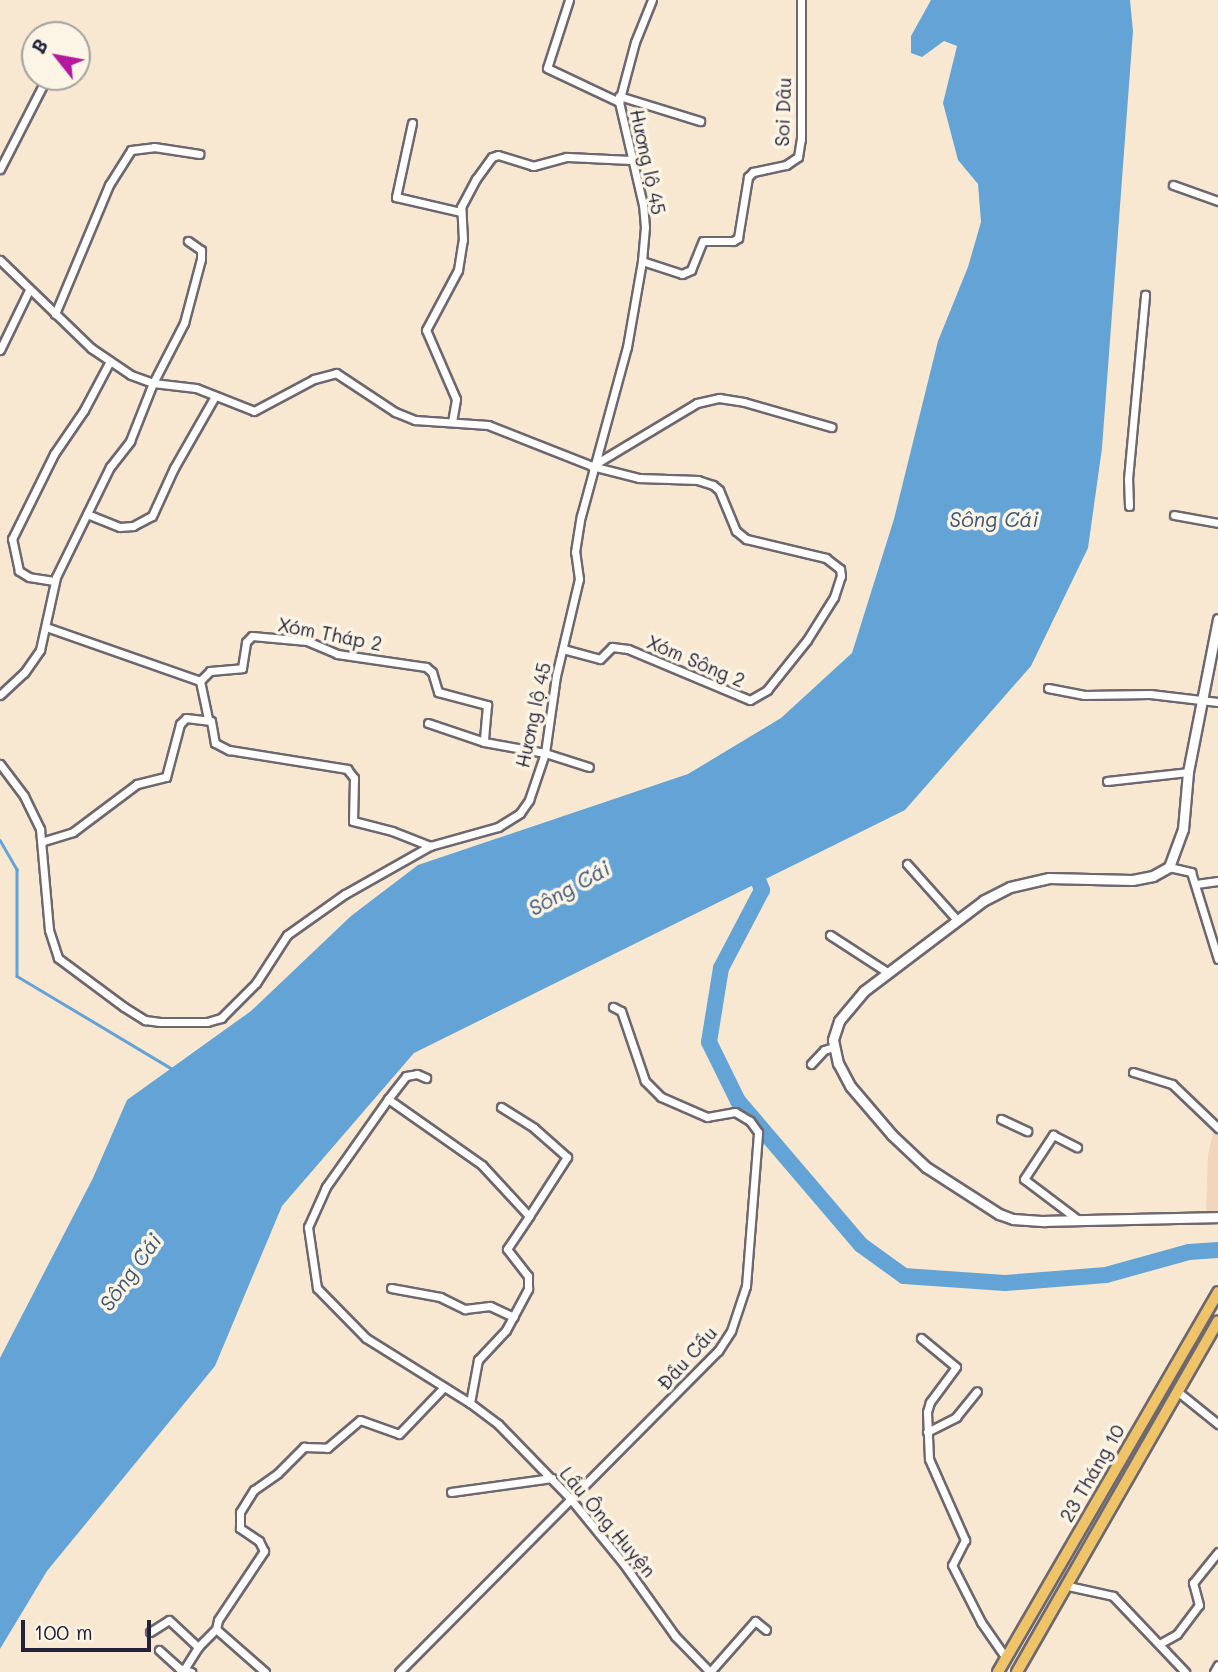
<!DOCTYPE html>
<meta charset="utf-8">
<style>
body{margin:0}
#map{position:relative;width:1218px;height:1672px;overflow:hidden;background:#f8e8d1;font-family:Mali,sans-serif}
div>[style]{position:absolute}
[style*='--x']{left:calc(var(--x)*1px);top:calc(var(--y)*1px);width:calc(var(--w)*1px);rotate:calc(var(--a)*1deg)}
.built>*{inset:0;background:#f1d5bd}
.water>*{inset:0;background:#63a3d6}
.stream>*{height:2.5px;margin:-1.25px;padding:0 1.25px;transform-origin:1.25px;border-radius:1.25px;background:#63a3d6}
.river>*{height:16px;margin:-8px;padding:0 8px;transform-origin:8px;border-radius:8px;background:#63a3d6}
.roads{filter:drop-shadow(2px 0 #6d6770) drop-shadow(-2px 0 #6d6770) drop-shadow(0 2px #6d6770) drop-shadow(0 -2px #6d6770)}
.minor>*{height:7px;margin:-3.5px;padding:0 3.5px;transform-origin:3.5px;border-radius:3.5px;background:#fff}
.tertiary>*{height:9px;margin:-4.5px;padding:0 4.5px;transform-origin:4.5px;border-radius:4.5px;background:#fff}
.primary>*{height:10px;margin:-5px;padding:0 5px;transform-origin:5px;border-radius:5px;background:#efc469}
span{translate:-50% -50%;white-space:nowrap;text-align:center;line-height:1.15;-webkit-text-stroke:7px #fcf5e5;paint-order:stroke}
.street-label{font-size:19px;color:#22223b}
.water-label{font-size:21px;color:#3c5679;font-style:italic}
.north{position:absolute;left:21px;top:21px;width:70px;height:70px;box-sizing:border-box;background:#fcf5e5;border:2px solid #a5a1a1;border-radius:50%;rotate:301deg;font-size:19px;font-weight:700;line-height:28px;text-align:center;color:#22223b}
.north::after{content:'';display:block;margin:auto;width:24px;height:32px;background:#b5179e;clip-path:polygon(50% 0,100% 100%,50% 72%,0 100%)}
.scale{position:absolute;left:21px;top:1620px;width:130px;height:32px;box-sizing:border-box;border:4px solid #22223b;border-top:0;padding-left:9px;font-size:21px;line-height:24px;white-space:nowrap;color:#22223b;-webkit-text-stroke:5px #fcf5e5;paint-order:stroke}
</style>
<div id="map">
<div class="built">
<div style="clip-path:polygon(1214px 1129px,1218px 1131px,1218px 1211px,1206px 1211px,1208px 1155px)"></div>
</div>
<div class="water">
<div style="clip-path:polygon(931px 0,1130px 0,1133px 31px,1102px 448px,1088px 548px,1031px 666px,905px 810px,414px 1053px,282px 1206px,215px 1366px,47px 1571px,0 1649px,0 1358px,93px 1178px,127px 1100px,251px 1011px,351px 916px,418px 865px,688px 774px,781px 718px,852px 653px,894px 519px,938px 341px,968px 267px,981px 222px,978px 184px,958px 160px,943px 103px,957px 46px,944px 41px,922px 57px,911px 53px,911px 36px)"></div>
</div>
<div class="stream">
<div style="--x:0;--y:840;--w:34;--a:60"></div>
<div style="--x:17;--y:869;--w:107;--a:90"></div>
<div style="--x:17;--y:976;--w:179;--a:30.9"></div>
</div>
<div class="river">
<div style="--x:752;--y:864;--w:28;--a:69"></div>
<div style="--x:762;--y:890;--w:88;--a:117.7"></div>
<div style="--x:721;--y:968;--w:75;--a:99.2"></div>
<div style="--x:709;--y:1042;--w:66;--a:63.8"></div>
<div style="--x:738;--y:1101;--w:189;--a:49.5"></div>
<div style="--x:861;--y:1245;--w:53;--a:35.8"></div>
<div style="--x:904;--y:1276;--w:101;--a:4"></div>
<div style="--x:1005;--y:1283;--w:101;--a:-4.5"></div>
<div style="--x:1106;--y:1275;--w:86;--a:-15.5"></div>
<div style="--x:1189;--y:1252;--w:29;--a:-4"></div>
</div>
<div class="roads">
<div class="minor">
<div style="--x:569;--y:0;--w:71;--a:107.9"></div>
<div style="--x:547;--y:68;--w:80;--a:25.3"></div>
<div style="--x:619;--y:96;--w:85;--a:17.2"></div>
<div style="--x:412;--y:123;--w:76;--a:102.2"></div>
<div style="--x:396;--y:197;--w:67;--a:13"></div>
<div style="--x:0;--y:169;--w:103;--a:-62.9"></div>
<div style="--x:1173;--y:185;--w:48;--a:19.6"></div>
<div style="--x:0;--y:260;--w:127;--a:44"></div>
<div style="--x:91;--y:348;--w:48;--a:34"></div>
<div style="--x:131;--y:375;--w:23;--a:20"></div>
<div style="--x:153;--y:383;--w:43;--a:6.6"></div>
<div style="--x:196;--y:388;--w:62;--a:21.6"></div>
<div style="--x:254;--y:411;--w:68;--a:-28.1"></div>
<div style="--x:314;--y:379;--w:23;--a:-15"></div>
<div style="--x:336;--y:373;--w:71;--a:33.5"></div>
<div style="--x:395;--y:412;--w:22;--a:22"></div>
<div style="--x:415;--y:420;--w:73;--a:3.9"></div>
<div style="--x:488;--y:425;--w:112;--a:21.5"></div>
<div style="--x:592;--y:466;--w:122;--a:-31"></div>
<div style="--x:697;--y:403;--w:23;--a:-13"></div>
<div style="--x:719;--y:398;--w:25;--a:9"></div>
<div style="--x:744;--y:402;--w:91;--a:16"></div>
<div style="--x:642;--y:261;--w:42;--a:18"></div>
<div style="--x:682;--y:274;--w:10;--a:-24"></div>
<div style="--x:691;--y:270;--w:31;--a:-68"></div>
<div style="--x:703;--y:241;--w:30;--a:0"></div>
<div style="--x:733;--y:241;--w:6;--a:-31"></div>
<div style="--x:738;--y:238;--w:62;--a:-80.7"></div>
<div style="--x:748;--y:177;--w:7;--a:-45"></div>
<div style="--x:753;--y:172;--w:34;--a:-12"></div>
<div style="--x:786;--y:165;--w:14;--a:-34"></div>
<div style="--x:798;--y:157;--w:18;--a:-81"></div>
<div style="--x:801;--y:139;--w:139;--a:-90"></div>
<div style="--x:55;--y:314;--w:140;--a:-67.3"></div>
<div style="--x:109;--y:185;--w:41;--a:-57.8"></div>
<div style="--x:131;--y:150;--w:23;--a:-7"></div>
<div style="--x:154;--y:147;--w:46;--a:8.8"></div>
<div style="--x:0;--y:350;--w:67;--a:-64.2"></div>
<div style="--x:452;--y:422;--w:23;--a:-80"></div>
<div style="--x:456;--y:399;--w:75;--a:-113.5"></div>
<div style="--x:426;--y:330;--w:68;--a:-61.9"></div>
<div style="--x:458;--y:270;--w:30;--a:-81"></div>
<div style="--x:463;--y:240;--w:33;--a:-93"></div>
<div style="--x:461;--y:207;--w:32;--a:-62"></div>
<div style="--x:476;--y:179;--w:27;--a:-54"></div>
<div style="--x:492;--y:157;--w:6;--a:-18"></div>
<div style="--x:498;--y:155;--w:37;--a:17"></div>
<div style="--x:533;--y:166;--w:34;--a:-15"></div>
<div style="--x:566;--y:157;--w:66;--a:2.6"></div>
<div style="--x:1129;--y:506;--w:27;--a:-92"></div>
<div style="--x:1128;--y:479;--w:185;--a:-84.7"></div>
<div style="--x:87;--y:514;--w:35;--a:22"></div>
<div style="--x:120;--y:527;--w:13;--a:-4"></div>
<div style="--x:133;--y:526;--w:21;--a:-28"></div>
<div style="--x:152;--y:516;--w:53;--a:-65.4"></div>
<div style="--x:174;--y:468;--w:83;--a:-60.3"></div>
<div style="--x:1174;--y:515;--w:45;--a:10.3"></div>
<div style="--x:54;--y:581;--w:25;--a:-171"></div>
<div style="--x:29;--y:577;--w:12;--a:-149"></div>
<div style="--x:19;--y:571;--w:33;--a:-102"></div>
<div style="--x:12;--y:539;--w:95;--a:-63.7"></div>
<div style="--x:54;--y:454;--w:53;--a:-55.7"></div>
<div style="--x:84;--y:410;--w:55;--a:-62"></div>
<div style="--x:46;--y:627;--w:163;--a:19.3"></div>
<div style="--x:200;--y:681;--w:14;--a:-45"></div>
<div style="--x:210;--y:671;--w:32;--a:-5"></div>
<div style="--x:242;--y:668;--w:26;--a:-81"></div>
<div style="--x:246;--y:642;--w:8;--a:-45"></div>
<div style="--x:252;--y:636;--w:55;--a:5.2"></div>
<div style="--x:307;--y:641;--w:33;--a:23"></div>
<div style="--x:337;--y:654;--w:90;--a:8.3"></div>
<div style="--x:426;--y:667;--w:8;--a:40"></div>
<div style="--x:432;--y:672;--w:21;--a:73"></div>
<div style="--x:438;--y:692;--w:51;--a:14.9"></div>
<div style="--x:487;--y:705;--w:37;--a:95"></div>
<div style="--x:484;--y:742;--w:62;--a:10.2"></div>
<div style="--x:545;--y:753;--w:46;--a:17.7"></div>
<div style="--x:563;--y:649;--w:38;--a:15"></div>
<div style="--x:600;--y:659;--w:17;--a:-45"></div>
<div style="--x:612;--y:647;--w:16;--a:7"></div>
<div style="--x:628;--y:649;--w:132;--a:22.7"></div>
<div style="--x:750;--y:700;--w:20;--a:-30"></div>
<div style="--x:767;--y:690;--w:64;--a:-51.3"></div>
<div style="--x:807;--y:640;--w:51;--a:-57.9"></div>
<div style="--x:834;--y:597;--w:22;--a:-72"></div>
<div style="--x:841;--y:576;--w:7;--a:-98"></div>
<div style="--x:840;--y:569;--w:18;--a:-142"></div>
<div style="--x:826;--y:558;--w:82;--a:-166.6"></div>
<div style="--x:746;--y:539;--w:13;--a:-141"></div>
<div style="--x:736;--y:531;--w:44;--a:-112.5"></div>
<div style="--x:719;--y:490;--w:8;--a:-140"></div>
<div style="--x:713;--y:485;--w:16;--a:-162"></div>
<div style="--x:698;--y:480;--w:59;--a:-178.1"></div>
<div style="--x:639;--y:478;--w:49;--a:-165.7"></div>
<div style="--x:200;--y:681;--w:39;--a:78"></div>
<div style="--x:1048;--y:688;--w:37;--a:11"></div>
<div style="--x:1084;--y:695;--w:66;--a:-0.9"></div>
<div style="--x:1150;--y:694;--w:68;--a:6.7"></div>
<div style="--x:0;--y:695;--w:33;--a:-43"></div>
<div style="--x:24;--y:673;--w:28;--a:-55"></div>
<div style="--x:40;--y:650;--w:75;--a:-77.6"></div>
<div style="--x:56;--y:577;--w:123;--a:-63.9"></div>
<div style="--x:110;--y:467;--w:33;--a:-52"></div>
<div style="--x:130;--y:441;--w:62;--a:-68.4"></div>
<div style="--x:153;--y:383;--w:68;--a:-62.7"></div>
<div style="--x:184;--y:323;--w:66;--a:-75.1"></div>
<div style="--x:201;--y:259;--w:9;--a:-90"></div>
<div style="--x:201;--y:250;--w:16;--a:-145"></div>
<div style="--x:428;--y:723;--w:59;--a:18.7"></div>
<div style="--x:0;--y:764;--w:40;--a:53"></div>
<div style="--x:24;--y:796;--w:37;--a:64"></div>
<div style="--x:40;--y:829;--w:101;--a:84.9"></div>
<div style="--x:49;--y:930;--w:29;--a:72"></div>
<div style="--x:58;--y:958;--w:82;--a:36.6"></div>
<div style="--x:124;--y:1007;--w:25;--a:32"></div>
<div style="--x:145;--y:1020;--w:15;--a:8"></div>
<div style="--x:160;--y:1022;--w:47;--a:0"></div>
<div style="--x:207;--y:1022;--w:15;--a:-16"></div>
<div style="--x:221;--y:1018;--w:49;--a:-45"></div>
<div style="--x:256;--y:983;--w:57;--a:-57.1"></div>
<div style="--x:287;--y:935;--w:71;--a:-35.3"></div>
<div style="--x:345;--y:894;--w:98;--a:-29.5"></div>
<div style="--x:430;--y:846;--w:71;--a:-15.6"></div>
<div style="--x:498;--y:827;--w:26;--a:-32"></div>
<div style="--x:520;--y:813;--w:16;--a:-55"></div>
<div style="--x:529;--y:800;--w:50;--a:-71.2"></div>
<div style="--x:545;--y:753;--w:78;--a:-81.9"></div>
<div style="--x:556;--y:676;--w:100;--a:-76.7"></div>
<div style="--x:579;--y:579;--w:27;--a:-98"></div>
<div style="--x:575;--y:552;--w:36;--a:-81"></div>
<div style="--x:581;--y:516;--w:175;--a:-74.8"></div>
<div style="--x:627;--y:347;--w:87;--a:-80.1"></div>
<div style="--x:642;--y:261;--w:34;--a:-85"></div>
<div style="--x:645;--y:227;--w:22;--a:-95"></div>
<div style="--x:643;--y:205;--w:106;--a:-103.1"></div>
<div style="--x:619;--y:102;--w:62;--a:-75.1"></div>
<div style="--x:635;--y:42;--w:45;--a:-68"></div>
<div style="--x:1107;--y:781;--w:81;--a:-6.3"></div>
<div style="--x:44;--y:841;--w:30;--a:-17"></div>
<div style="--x:73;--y:832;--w:80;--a:-36.9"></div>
<div style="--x:137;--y:784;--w:30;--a:-14"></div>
<div style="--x:166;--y:777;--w:55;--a:-75.2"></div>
<div style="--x:180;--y:724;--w:8;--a:-45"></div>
<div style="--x:186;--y:718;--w:25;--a:7"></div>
<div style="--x:211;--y:721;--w:22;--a:80"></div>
<div style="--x:215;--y:743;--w:16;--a:27"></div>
<div style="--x:229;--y:750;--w:120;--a:9.1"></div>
<div style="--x:347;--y:769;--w:11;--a:52"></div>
<div style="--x:354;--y:778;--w:43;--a:91.3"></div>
<div style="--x:353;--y:821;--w:40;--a:14.4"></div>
<div style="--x:392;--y:831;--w:41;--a:21.5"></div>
<div style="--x:907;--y:864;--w:76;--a:48.2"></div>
<div style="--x:1169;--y:867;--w:23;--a:13"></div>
<div style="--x:1191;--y:872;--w:91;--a:72.8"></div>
<div style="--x:1196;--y:884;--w:22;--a:-8"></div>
<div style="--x:830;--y:935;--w:68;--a:33"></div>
<div style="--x:811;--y:1064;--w:19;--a:-47"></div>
<div style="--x:824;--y:1050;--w:9;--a:-18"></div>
<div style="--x:1133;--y:1072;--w:41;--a:17.1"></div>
<div style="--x:1172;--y:1084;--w:64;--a:43.7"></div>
<div style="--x:388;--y:1099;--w:29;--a:-52"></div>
<div style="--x:406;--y:1076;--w:11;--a:-10"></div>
<div style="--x:417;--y:1074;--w:10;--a:24"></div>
<div style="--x:501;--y:1107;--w:39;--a:32"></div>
<div style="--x:534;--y:1128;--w:44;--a:41.3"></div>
<div style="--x:567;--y:1157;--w:70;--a:122.8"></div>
<div style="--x:1001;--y:1119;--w:29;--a:25"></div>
<div style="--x:1077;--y:1219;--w:66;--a:-143"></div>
<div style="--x:1024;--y:1179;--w:53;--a:-56.6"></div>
<div style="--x:1053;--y:1135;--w:27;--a:27"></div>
<div style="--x:391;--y:1288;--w:50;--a:10.4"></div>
<div style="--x:440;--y:1297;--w:28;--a:26"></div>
<div style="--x:465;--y:1309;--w:25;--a:-7"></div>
<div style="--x:490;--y:1306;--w:26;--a:25"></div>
<div style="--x:921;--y:1338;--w:45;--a:39.6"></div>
<div style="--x:956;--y:1367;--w:44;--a:126.6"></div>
<div style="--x:930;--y:1402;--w:10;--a:107"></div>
<div style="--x:927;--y:1412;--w:47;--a:87.6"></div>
<div style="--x:929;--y:1459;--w:89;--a:66"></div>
<div style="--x:965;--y:1540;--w:28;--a:117"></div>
<div style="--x:952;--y:1565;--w:64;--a:63"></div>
<div style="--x:981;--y:1622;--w:44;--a:55.2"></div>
<div style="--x:1177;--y:1391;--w:53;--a:38.8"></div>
<div style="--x:470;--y:1403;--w:44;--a:-79.5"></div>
<div style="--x:478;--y:1360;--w:41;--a:-47"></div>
<div style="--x:506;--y:1330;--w:47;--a:-61.8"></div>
<div style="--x:528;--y:1289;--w:13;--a:-90"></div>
<div style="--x:528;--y:1276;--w:34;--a:-128"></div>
<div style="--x:507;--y:1249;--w:40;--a:-56"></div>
<div style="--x:529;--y:1216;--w:69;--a:-132.7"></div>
<div style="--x:482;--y:1165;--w:115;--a:-144.9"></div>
<div style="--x:388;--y:1099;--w:108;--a:125.2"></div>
<div style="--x:326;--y:1187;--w:44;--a:114.2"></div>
<div style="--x:308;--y:1227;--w:62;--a:81.6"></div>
<div style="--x:317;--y:1288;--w:70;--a:45.6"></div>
<div style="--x:366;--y:1338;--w:123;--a:32"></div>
<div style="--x:470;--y:1403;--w:35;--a:37"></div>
<div style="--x:498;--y:1424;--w:102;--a:45.8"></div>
<div style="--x:569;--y:1497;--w:85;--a:50.7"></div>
<div style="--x:623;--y:1563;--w:90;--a:54.5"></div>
<div style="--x:675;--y:1636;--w:50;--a:45.8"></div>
<div style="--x:927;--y:1432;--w:33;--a:-27"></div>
<div style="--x:956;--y:1417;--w:33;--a:-51"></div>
<div style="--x:451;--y:1492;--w:102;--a:-7.9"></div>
<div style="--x:1068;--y:1586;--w:46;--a:12.5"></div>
<div style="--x:1113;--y:1596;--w:105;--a:46.5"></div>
<div style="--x:150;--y:1632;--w:22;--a:-32"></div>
<div style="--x:169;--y:1620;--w:40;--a:43"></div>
<div style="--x:1161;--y:1643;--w:18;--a:-29"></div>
<div style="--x:1177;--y:1634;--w:36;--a:-53"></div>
<div style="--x:1199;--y:1605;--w:23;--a:-105"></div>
<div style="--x:1193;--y:1583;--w:40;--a:-51"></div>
<div style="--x:159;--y:1650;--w:27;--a:42"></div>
<div style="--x:179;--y:1668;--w:13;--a:18"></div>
<div style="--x:185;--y:1668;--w:25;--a:-58"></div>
<div style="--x:198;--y:1647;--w:25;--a:-45"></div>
<div style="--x:265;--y:1672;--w:65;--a:-138.7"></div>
<div style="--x:216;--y:1629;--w:9;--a:-77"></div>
<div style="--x:218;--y:1620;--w:83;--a:-56.3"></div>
<div style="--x:264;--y:1551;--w:11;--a:-117"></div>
<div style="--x:259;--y:1541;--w:23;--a:-146"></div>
<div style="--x:240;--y:1528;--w:16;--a:-90"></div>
<div style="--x:240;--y:1512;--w:26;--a:-58"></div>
<div style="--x:254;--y:1490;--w:29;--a:-35"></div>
<div style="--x:278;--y:1473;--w:37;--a:-45"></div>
<div style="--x:304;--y:1447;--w:23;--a:2"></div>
<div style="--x:327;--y:1448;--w:43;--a:-40.3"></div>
<div style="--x:360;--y:1420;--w:41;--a:19.7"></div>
<div style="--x:399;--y:1434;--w:65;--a:-46.2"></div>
<div style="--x:399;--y:1672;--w:453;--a:-45.2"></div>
<div style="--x:718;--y:1351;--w:24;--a:-57"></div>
<div style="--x:731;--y:1331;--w:47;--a:-71.6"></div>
<div style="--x:746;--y:1286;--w:154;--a:-85.5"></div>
<div style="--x:758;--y:1132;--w:14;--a:-126"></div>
<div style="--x:750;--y:1121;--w:17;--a:-149"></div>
<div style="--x:735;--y:1112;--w:28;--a:170"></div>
<div style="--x:707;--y:1117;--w:50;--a:-156.5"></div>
<div style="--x:661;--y:1097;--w:23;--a:-135"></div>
<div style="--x:645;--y:1081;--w:74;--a:-108.9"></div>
<div style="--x:621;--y:1011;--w:9;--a:-153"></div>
<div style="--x:710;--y:1672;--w:68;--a:-48.6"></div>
<div style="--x:755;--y:1621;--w:14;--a:39"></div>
<div style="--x:1214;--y:1672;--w:8;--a:-60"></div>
</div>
<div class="tertiary">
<div style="--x:1218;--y:619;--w:156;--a:101.1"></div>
<div style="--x:1188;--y:772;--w:57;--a:95"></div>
<div style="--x:1183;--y:829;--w:40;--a:110.2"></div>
<div style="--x:1169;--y:867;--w:18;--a:151"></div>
<div style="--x:1153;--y:876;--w:21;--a:169"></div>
<div style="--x:1132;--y:880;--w:83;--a:-178.6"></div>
<div style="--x:1049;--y:878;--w:40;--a:167"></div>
<div style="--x:1010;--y:887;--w:30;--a:153"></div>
<div style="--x:983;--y:901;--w:149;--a:142.9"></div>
<div style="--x:864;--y:991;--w:39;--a:130"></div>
<div style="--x:839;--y:1021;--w:20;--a:108"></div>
<div style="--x:833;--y:1040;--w:24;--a:78"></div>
<div style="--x:838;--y:1063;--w:27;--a:62"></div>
<div style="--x:851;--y:1087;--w:63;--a:49.5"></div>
<div style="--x:892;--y:1135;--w:47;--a:43.3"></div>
<div style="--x:926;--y:1167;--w:87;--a:32.8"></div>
<div style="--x:999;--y:1214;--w:15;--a:20"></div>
<div style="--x:1013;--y:1219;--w:32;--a:4"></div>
<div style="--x:1045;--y:1221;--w:173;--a:-1.3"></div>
</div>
<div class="primary">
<div style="--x:998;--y:1672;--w:439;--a:-59.9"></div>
<div style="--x:1017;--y:1672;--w:404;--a:-60.2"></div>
</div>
</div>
<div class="street-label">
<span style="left:783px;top:112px;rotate:-88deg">Soi Dâu</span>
<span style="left:648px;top:162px;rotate:78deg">Hương lộ 45</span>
<span style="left:330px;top:634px;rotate:11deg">Xóm Tháp 2</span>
<span style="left:696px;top:661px;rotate:23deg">Xóm Sông 2</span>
<span style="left:533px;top:715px;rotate:-78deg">Hương lộ 45</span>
<span style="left:687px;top:1358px;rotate:-48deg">Đầu Cầu</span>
<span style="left:1092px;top:1473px;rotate:-60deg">23 Tháng 10</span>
<span style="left:608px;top:1522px;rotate:50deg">Lầu Ông Huyện</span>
</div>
<div class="water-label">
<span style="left:994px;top:519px">Sông Cái</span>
<span style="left:569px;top:888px;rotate:-29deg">Sông Cái</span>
<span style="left:130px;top:1272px;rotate:-54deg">Sông Cái</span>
</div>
<div class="north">B</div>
<div class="scale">100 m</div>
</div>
